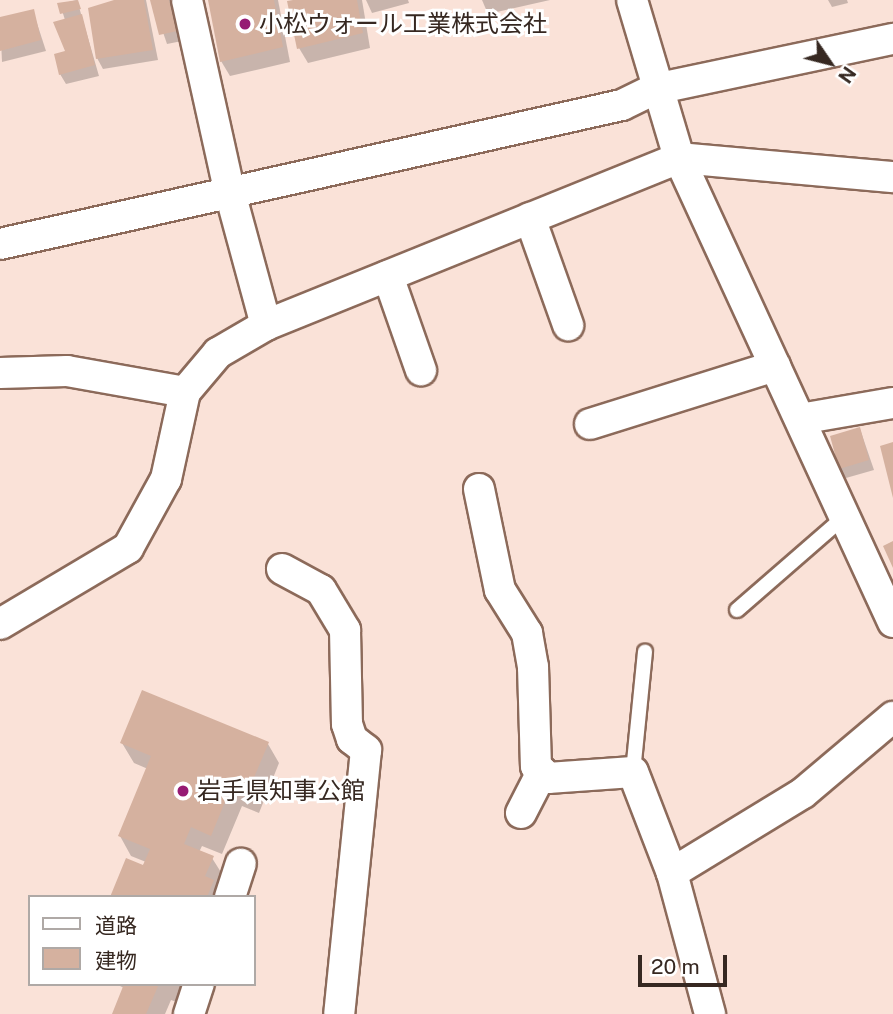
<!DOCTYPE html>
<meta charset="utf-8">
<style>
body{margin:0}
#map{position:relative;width:893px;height:1014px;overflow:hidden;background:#fae2d8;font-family:"Public Sans","Noto Sans JP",sans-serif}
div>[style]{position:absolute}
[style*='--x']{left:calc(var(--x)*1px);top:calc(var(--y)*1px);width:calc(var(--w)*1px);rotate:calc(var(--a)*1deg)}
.shadow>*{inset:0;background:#0003}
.building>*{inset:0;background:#d5b19f}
.roads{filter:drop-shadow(2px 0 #8c6a5a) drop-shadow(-2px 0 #8c6a5a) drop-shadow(0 2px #8c6a5a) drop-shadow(0 -2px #8c6a5a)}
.lane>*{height:14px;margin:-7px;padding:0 7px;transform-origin:7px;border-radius:7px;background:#fff}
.street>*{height:30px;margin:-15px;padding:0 15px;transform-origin:15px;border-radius:15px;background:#fff}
.dots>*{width:19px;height:19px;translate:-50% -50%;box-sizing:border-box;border:4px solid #fff;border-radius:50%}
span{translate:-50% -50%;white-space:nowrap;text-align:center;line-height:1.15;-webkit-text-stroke:6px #fff;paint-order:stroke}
.poi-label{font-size:24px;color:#362821}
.left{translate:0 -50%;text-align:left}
.legend{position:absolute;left:28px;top:895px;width:228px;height:91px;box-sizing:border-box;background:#fff;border:2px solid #afa9a6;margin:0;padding:9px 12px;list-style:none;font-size:21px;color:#362821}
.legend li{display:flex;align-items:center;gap:14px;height:35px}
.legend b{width:35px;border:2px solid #afa9a6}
.north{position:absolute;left:795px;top:28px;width:70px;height:70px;-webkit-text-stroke:5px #fff;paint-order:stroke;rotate:125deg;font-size:19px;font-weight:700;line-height:28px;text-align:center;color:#362821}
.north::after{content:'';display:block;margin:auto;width:24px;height:32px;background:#362821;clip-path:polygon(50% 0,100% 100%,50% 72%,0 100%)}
.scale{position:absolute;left:638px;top:955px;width:89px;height:32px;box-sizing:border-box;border:4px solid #362821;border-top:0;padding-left:9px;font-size:21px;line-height:24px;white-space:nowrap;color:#362821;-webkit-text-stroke:5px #fff;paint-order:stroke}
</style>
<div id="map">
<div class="shadow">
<div style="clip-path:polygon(77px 0,99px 76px,66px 84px,60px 74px,67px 53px,55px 23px,65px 20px,60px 4px)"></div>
<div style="clip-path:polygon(120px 0,146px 0,158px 60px,103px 69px,97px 58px)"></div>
<div style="clip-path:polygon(152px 0,171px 0,182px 41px,167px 44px)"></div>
<div style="clip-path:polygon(210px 0,278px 0,290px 62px,230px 76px,221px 61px)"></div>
<div style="clip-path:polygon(301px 0,362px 0,370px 48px,308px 63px,299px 48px)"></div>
<div style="clip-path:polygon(366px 0,408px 0,409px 3px,372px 13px)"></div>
<div style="clip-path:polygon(482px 0,550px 0,488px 14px)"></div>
<div style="clip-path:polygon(828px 0,847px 0,848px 3px,832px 7px)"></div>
<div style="clip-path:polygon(33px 11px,46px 51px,2px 62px,0 19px)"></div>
<div style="clip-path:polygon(860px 429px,874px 470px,846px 478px,840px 468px)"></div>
<div style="clip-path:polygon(122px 743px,268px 744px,279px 763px,259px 813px,242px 806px,222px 854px,202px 846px,199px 852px,212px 858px,224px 877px,222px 897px,112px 897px,146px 862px,131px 856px,120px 836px,148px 769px,134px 763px)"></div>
<div style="clip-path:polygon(116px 984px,190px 984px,182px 1004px,171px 1000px,165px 1014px,113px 1014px,124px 988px)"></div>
</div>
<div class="building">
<div style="clip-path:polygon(78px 0,81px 9px,60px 14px,57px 3px)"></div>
<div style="clip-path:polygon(114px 0,144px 0,153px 50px,96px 59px,88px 8px)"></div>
<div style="clip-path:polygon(150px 0,169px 0,177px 31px,159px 35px)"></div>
<div style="clip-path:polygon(208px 0,274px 0,283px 47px,220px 62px)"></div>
<div style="clip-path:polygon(293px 0,357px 0,363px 33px,297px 49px,287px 1px)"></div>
<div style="clip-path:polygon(34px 9px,41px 40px,0 51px,0 17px)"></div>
<div style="clip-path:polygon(82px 14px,95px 65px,59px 75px,54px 54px,65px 51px,53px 22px)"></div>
<div style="clip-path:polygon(860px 427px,869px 460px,839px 469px,830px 436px)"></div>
<div style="clip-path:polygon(893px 442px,893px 498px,880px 446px)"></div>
<div style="clip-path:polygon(893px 541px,893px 568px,883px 546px)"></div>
<div style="clip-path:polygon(142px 690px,269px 742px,247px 794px,231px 787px,211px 836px,191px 827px,184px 844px,214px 856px,205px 876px,214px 880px,207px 897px,110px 897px,126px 858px,143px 865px,150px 849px,118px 836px,151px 756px,120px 743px)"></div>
<div style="clip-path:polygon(124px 984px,159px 984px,146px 1014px,112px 1014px)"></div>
</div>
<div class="roads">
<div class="lane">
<div style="--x:737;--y:610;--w:142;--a:-41"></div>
<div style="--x:633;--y:772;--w:121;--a:-84.3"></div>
</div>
<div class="street">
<div style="--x:187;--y:0;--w:194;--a:77.5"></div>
<div style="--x:229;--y:189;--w:141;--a:74.8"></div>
<div style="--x:632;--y:0;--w:165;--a:73.4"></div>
<div style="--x:679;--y:158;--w:511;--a:65.24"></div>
<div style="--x:530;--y:218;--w:114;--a:70.4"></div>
<div style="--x:0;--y:244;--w:637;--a:-12.6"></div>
<div style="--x:622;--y:105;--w:37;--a:-26"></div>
<div style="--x:655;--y:89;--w:243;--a:-11.9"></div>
<div style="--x:388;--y:276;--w:100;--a:70.7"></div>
<div style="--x:0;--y:373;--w:67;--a:-1.7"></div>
<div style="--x:67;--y:371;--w:120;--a:10.1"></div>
<div style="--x:800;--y:419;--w:94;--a:-9.8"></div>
<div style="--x:590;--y:424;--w:194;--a:-17.4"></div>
<div style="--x:479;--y:489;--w:103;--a:78.3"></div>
<div style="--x:500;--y:590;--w:51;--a:57.9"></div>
<div style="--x:527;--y:633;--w:35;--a:80"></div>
<div style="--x:533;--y:667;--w:99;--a:88.3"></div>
<div style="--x:536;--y:766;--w:17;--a:45"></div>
<div style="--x:548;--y:778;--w:85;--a:-4"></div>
<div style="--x:633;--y:772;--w:108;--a:68.9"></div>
<div style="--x:672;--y:873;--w:146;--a:74.9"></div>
<div style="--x:282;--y:569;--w:44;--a:28.3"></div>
<div style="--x:321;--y:590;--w:47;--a:59"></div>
<div style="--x:345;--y:630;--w:94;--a:88.8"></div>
<div style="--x:347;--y:724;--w:16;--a:72"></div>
<div style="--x:352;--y:739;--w:18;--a:38"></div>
<div style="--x:366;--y:750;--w:265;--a:95.8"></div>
<div style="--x:0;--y:624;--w:149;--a:-30.7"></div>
<div style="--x:128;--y:548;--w:79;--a:-61.2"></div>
<div style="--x:166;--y:479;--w:89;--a:-77.7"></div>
<div style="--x:185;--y:392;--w:51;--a:-49.8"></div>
<div style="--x:218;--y:353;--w:56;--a:-30.3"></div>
<div style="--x:266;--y:325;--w:445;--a:-22"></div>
<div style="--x:679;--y:158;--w:215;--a:5.1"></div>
<div style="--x:521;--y:813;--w:46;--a:-62.9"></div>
<div style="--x:672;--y:873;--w:153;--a:-31.4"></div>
<div style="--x:803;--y:793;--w:118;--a:-40.2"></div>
<div style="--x:230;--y:897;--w:35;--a:-72"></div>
<div style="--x:189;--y:1014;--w:32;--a:-72"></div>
</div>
</div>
<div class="dots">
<div style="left:245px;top:24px;background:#961a73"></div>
<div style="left:183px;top:791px;background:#961a73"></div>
</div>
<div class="poi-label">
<span class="left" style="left:259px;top:24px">小松ウォール工業株式会社</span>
<span class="left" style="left:197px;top:791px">岩手県知事公館</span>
</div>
<ul class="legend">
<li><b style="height:9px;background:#fff"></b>道路</li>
<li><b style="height:19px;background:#d5b19f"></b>建物</li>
</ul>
<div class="north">N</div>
<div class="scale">20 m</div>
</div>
